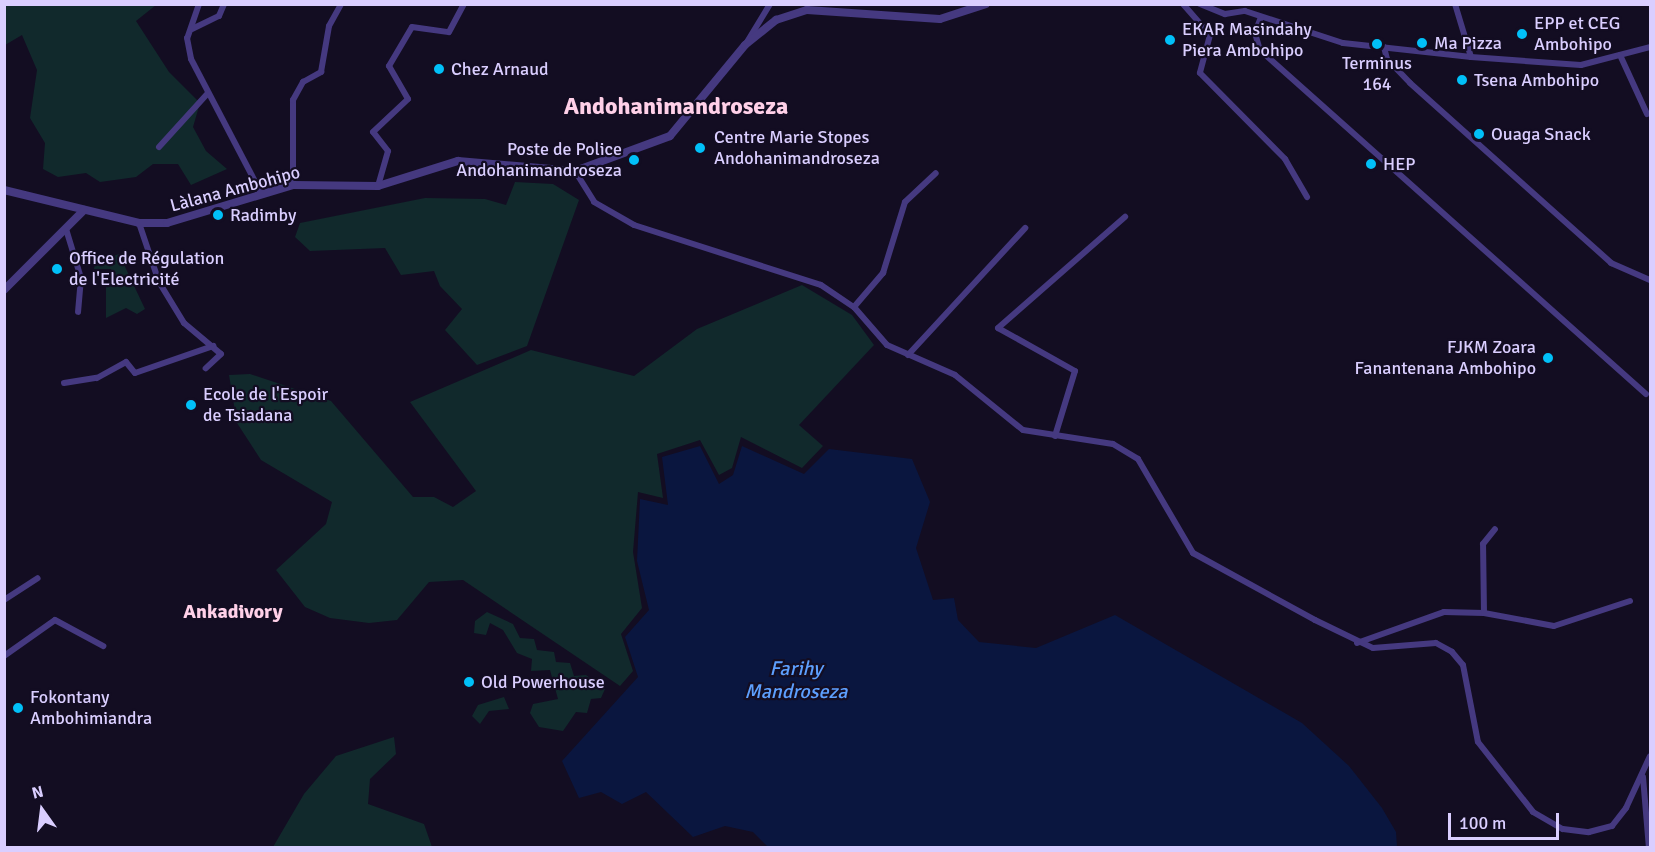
<!DOCTYPE html>
<meta charset="utf-8">
<style>
body{margin:0}
#map{position:relative;width:1655px;height:852px;overflow:hidden;background:#130d22;font-family:Signika,sans-serif}
div>[style]{position:absolute}
[style*='--x']{left:calc(var(--x)*1px);top:calc(var(--y)*1px);width:calc(var(--w)*1px);rotate:calc(var(--a)*1deg)}
.green>*{inset:0;background:#11292c}
.water>*{inset:0;background:#0a163f}
.minor>*{height:6px;margin:-3px;padding:0 3px;transform-origin:3px;border-radius:3px;background:#453980}
.tertiary>*{height:8px;margin:-4px;padding:0 4px;transform-origin:4px;border-radius:4px;background:#453980}
.dots>*{width:16px;height:16px;translate:-50% -50%;box-sizing:border-box;border:3px solid #130d22;border-radius:50%}
span{translate:-50% -50%;white-space:nowrap;text-align:center;line-height:1.15;-webkit-text-stroke:4.5px #130d22;paint-order:stroke}
.poi-label{font-size:18px;color:#daceff}
.left{translate:0 -50%;text-align:left}
.right{translate:-100% -50%;text-align:right}
.street-label{font-size:18px;color:#daceff}
.neighbourhood-label{font-size:20px;color:#ffd0e8;font-weight:700}
.water-label{font-size:20px;color:#5d9ffe;font-style:italic}
.district-label{font-size:24px;color:#ffd0e8;font-weight:700}
.frame{position:absolute;inset:0;border:6px solid #daceff;pointer-events:none}
.north{position:absolute;left:12px;top:780px;width:60px;height:60px;-webkit-text-stroke:4px #130d22;paint-order:stroke;rotate:346deg;font-size:16px;font-weight:700;line-height:24px;text-align:center;color:#daceff}
.north::after{content:'';display:block;margin:auto;width:21px;height:27px;background:#daceff;clip-path:polygon(50% 0,100% 100%,50% 72%,0 100%)}
.scale{position:absolute;left:1448px;top:813px;width:111px;height:27px;box-sizing:border-box;border:3px solid #daceff;border-top:0;padding-left:8px;font-size:18px;line-height:21px;white-space:nowrap;color:#daceff;-webkit-text-stroke:4px #130d22;paint-order:stroke}
</style>
<div id="map">
<div class="green">
<div style="clip-path:polygon(5px 5px,156px 5px,136px 21px,169px 72px,200px 103px,193px 127px,206px 151px,227px 169px,191px 185px,178px 164px,153px 164px,136px 177px,100px 182px,86px 173px,58px 177px,43px 169px,45px 143px,30px 118px,37px 70px,22px 35px,5px 45px)"></div>
<div style="clip-path:polygon(515px 182px,553px 184px,579px 200px,527px 346px,477px 365px,445px 330px,462px 309px,440px 286px,434px 271px,401px 275px,385px 248px,310px 251px,295px 237px,300px 223px,425px 198px,485px 199px,506px 205px)"></div>
<div style="clip-path:polygon(119px 254px,145px 309px,137px 314px,126px 308px,106px 318px,106px 285px,114px 278px,111px 269px,94px 269px,95px 263px)"></div>
<div style="clip-path:polygon(802px 285px,852px 315px,874px 345px,799px 425px,823px 446px,802px 468px,741px 437px,732px 468px,719px 475px,700px 440px,657px 454px,663px 498px,638px 492px,633px 552px,642px 608px,621px 634px,633px 671px,620px 686px,463px 580px,429px 582px,397px 620px,369px 623px,330px 618px,305px 607px,276px 570px,326px 524px,332px 502px,261px 460px,237px 423px,229px 375px,250px 374px,331px 401px,413px 497px,434px 497px,453px 507px,476px 491px,410px 402px,531px 350px,634px 376px,697px 329px)"></div>
<div style="clip-path:polygon(487px 612px,513px 624px,520px 638px,534px 639px,537px 650px,554px 652px,556px 662px,570px 663px,574px 676px,586px 675px,599px 685px,605px 689px,601px 698px,591px 699px,587px 713px,576px 712px,563px 731px,539px 727px,530px 713px,533px 704px,558px 699px,550px 670px,531px 671px,532px 659px,517px 653px,503px 630px,490px 623px,486px 635px,474px 633px,475px 621px)"></div>
<div style="clip-path:polygon(504px 697px,509px 709px,489px 711px,480px 724px,472px 716px,478px 705px)"></div>
<div style="clip-path:polygon(394px 737px,396px 754px,370px 779px,368px 804px,424px 824px,432px 847px,273px 847px,304px 794px,336px 756px)"></div>
</div>
<div class="water">
<div style="clip-path:polygon(700px 446px,719px 484px,733px 475px,742px 446px,804px 474px,829px 449px,912px 459px,930px 502px,916px 548px,933px 600px,954px 598px,958px 620px,979px 642px,1036px 648px,1115px 615px,1302px 723px,1349px 766px,1382px 808px,1396px 832px,1397px 847px,768px 847px,753px 832px,725px 826px,693px 837px,646px 792px,622px 804px,601px 792px,579px 798px,562px 761px,638px 677px,625px 637px,649px 610px,637px 561px,640px 499px,668px 505px,662px 457px)"></div>
</div>
<div class="minor">
<div style="--x:199;--y:4;--w:36;--a:109"></div>
<div style="--x:187;--y:38;--w:21;--a:79"></div>
<div style="--x:191;--y:59;--w:153;--a:62.4"></div>
<div style="--x:1183;--y:4;--w:41;--a:48.9"></div>
<div style="--x:1210;--y:35;--w:39;--a:105"></div>
<div style="--x:1200;--y:73;--w:121;--a:45.3"></div>
<div style="--x:1285;--y:159;--w:44;--a:59.9"></div>
<div style="--x:1200;--y:4;--w:27;--a:22"></div>
<div style="--x:1225;--y:14;--w:20;--a:-9"></div>
<div style="--x:1245;--y:11;--w:103;--a:18.1"></div>
<div style="--x:1343;--y:43;--w:129;--a:6.2"></div>
<div style="--x:1471;--y:57;--w:110;--a:4.2"></div>
<div style="--x:1581;--y:65;--w:71;--a:-14.6"></div>
<div style="--x:1455;--y:4;--w:55;--a:73.2"></div>
<div style="--x:1261;--y:17;--w:17;--a:111"></div>
<div style="--x:1255;--y:33;--w:18;--a:74"></div>
<div style="--x:1260;--y:50;--w:517;--a:41.71"></div>
<div style="--x:192;--y:29;--w:30;--a:-26"></div>
<div style="--x:219;--y:16;--w:13;--a:-67"></div>
<div style="--x:747;--y:42;--w:44;--a:-58.8"></div>
<div style="--x:1384;--y:47;--w:12;--a:76"></div>
<div style="--x:1387;--y:59;--w:33;--a:46"></div>
<div style="--x:1410;--y:83;--w:270;--a:41.8"></div>
<div style="--x:1611;--y:263;--w:43;--a:23.6"></div>
<div style="--x:1620;--y:55;--w:65;--a:65.4"></div>
<div style="--x:159;--y:147;--w:73;--a:-47.8"></div>
<div style="--x:575;--y:171;--w:36;--a:58"></div>
<div style="--x:594;--y:202;--w:46;--a:29.9"></div>
<div style="--x:634;--y:225;--w:196;--a:17.8"></div>
<div style="--x:821;--y:285;--w:40;--a:34"></div>
<div style="--x:854;--y:307;--w:50;--a:49"></div>
<div style="--x:887;--y:345;--w:74;--a:23.8"></div>
<div style="--x:955;--y:375;--w:87;--a:39"></div>
<div style="--x:1023;--y:430;--w:91;--a:8.8"></div>
<div style="--x:1113;--y:444;--w:29;--a:31"></div>
<div style="--x:1138;--y:459;--w:109;--a:59.7"></div>
<div style="--x:1193;--y:553;--w:139;--a:28.8"></div>
<div style="--x:1315;--y:620;--w:64;--a:25.8"></div>
<div style="--x:1373;--y:648;--w:63;--a:-4.5"></div>
<div style="--x:1436;--y:643;--w:18;--a:29"></div>
<div style="--x:1452;--y:652;--w:17;--a:50"></div>
<div style="--x:1463;--y:665;--w:78;--a:79"></div>
<div style="--x:1478;--y:742;--w:89;--a:51.8"></div>
<div style="--x:1533;--y:812;--w:34;--a:30"></div>
<div style="--x:1563;--y:829;--w:26;--a:7"></div>
<div style="--x:1589;--y:832;--w:24;--a:-15"></div>
<div style="--x:1612;--y:826;--w:23;--a:-52"></div>
<div style="--x:1626;--y:808;--w:57;--a:-65.2"></div>
<div style="--x:293;--y:185;--w:85;--a:-90"></div>
<div style="--x:293;--y:100;--w:21;--a:-61"></div>
<div style="--x:303;--y:82;--w:21;--a:-29"></div>
<div style="--x:321;--y:72;--w:47;--a:-80.1"></div>
<div style="--x:329;--y:26;--w:25;--a:-61"></div>
<div style="--x:378;--y:186;--w:36;--a:-74"></div>
<div style="--x:388;--y:151;--w:24;--a:-128"></div>
<div style="--x:373;--y:132;--w:48;--a:-43.3"></div>
<div style="--x:408;--y:99;--w:38;--a:-120"></div>
<div style="--x:389;--y:66;--w:45;--a:-59.5"></div>
<div style="--x:412;--y:27;--w:37;--a:8"></div>
<div style="--x:449;--y:32;--w:32;--a:-62"></div>
<div style="--x:139;--y:223;--w:62;--a:71.3"></div>
<div style="--x:159;--y:282;--w:48;--a:58.6"></div>
<div style="--x:184;--y:323;--w:48;--a:40"></div>
<div style="--x:221;--y:354;--w:21;--a:137"></div>
<div style="--x:66;--y:229;--w:51;--a:73"></div>
<div style="--x:81;--y:278;--w:34;--a:95"></div>
<div style="--x:854;--y:307;--w:45;--a:-49.5"></div>
<div style="--x:883;--y:273;--w:74;--a:-72.8"></div>
<div style="--x:905;--y:202;--w:42;--a:-43.1"></div>
<div style="--x:908;--y:355;--w:173;--a:-47.3"></div>
<div style="--x:64;--y:383;--w:33;--a:-9"></div>
<div style="--x:97;--y:378;--w:33;--a:-29"></div>
<div style="--x:126;--y:362;--w:14;--a:51"></div>
<div style="--x:135;--y:373;--w:83;--a:-19.1"></div>
<div style="--x:1055;--y:436;--w:68;--a:-72.9"></div>
<div style="--x:1075;--y:371;--w:88;--a:-150.8"></div>
<div style="--x:998;--y:328;--w:169;--a:-41.2"></div>
<div style="--x:4;--y:600;--w:40;--a:-32.9"></div>
<div style="--x:1484;--y:613;--w:69;--a:-90.8"></div>
<div style="--x:1483;--y:544;--w:19;--a:-51"></div>
<div style="--x:1357;--y:643;--w:92;--a:-19.6"></div>
<div style="--x:1444;--y:612;--w:40;--a:1.4"></div>
<div style="--x:1484;--y:613;--w:71;--a:10.5"></div>
<div style="--x:1554;--y:626;--w:80;--a:-18.2"></div>
<div style="--x:4;--y:656;--w:62;--a:-35.2"></div>
<div style="--x:55;--y:620;--w:55;--a:28.4"></div>
<div style="--x:1643;--y:777;--w:71;--a:85.2"></div>
</div>
<div class="tertiary">
<div style="--x:4;--y:190;--w:139;--a:13.7"></div>
<div style="--x:139;--y:223;--w:28;--a:0"></div>
<div style="--x:167;--y:223;--w:132;--a:-16.8"></div>
<div style="--x:293;--y:185;--w:85;--a:0.7"></div>
<div style="--x:378;--y:186;--w:84;--a:-17.4"></div>
<div style="--x:458;--y:161;--w:117;--a:4.9"></div>
<div style="--x:575;--y:171;--w:101;--a:-20.2"></div>
<div style="--x:670;--y:136;--w:118;--a:-50.5"></div>
<div style="--x:745;--y:45;--w:40;--a:-39"></div>
<div style="--x:776;--y:20;--w:33;--a:-18"></div>
<div style="--x:807;--y:10;--w:133;--a:3.9"></div>
<div style="--x:940;--y:19;--w:48;--a:-18.1"></div>
<div style="--x:4;--y:290;--w:113;--a:-45"></div>
</div>
<div class="dots">
<div style="left:1522px;top:34px;background:#01c0f8"></div>
<div style="left:1170px;top:40px;background:#01c0f8"></div>
<div style="left:1422px;top:43px;background:#01c0f8"></div>
<div style="left:1377px;top:44px;background:#01c0f8"></div>
<div style="left:439px;top:69px;background:#01c0f8"></div>
<div style="left:1462px;top:80px;background:#01c0f8"></div>
<div style="left:1479px;top:134px;background:#01c0f8"></div>
<div style="left:700px;top:148px;background:#01c0f8"></div>
<div style="left:634px;top:160px;background:#01c0f8"></div>
<div style="left:1371px;top:164px;background:#01c0f8"></div>
<div style="left:218px;top:215px;background:#01c0f8"></div>
<div style="left:57px;top:269px;background:#01c0f8"></div>
<div style="left:1548px;top:358px;background:#01c0f8"></div>
<div style="left:191px;top:405px;background:#01c0f8"></div>
<div style="left:469px;top:682px;background:#01c0f8"></div>
<div style="left:18px;top:708px;background:#01c0f8"></div>
</div>
<div class="poi-label">
<span class="left" style="left:1534px;top:34px">EPP et CEG<br>Ambohipo</span>
<span class="left" style="left:1182px;top:40px">EKAR Masindahy<br>Piera Ambohipo</span>
<span class="left" style="left:1434px;top:43px">Ma Pizza</span>
<span style="left:1377px;top:74px">Terminus<br>164</span>
<span class="left" style="left:451px;top:69px">Chez Arnaud</span>
<span class="left" style="left:1474px;top:80px">Tsena Ambohipo</span>
<span class="left" style="left:1491px;top:134px">Ouaga Snack</span>
<span class="left" style="left:714px;top:148px">Centre Marie Stopes<br>Andohanimandroseza</span>
<span class="right" style="left:622px;top:160px">Poste de Police<br>Andohanimandroseza</span>
<span class="left" style="left:1383px;top:164px">HEP</span>
<span class="left" style="left:230px;top:215px">Radimby</span>
<span class="left" style="left:69px;top:269px">Office de Régulation<br>de l'Electricité</span>
<span class="right" style="left:1536px;top:358px">FJKM Zoara<br>Fanantenana Ambohipo</span>
<span class="left" style="left:203px;top:405px">Ecole de l'Espoir<br>de Tsiadana</span>
<span class="left" style="left:481px;top:682px">Old Powerhouse</span>
<span class="left" style="left:30px;top:708px">Fokontany<br>Ambohimiandra</span>
</div>
<div class="street-label">
<span style="left:235px;top:189px;rotate:-15deg">Làlana Ambohipo</span>
</div>
<div class="neighbourhood-label">
<span style="left:233px;top:611px">Ankadivory</span>
</div>
<div class="water-label">
<span style="left:796px;top:680px">Farihy<br>Mandroseza</span>
</div>
<div class="district-label">
<span style="left:676px;top:107px">Andohanimandroseza</span>
</div>
<div class="frame"></div>
<div class="north">N</div>
<div class="scale">100 m</div>
</div>
